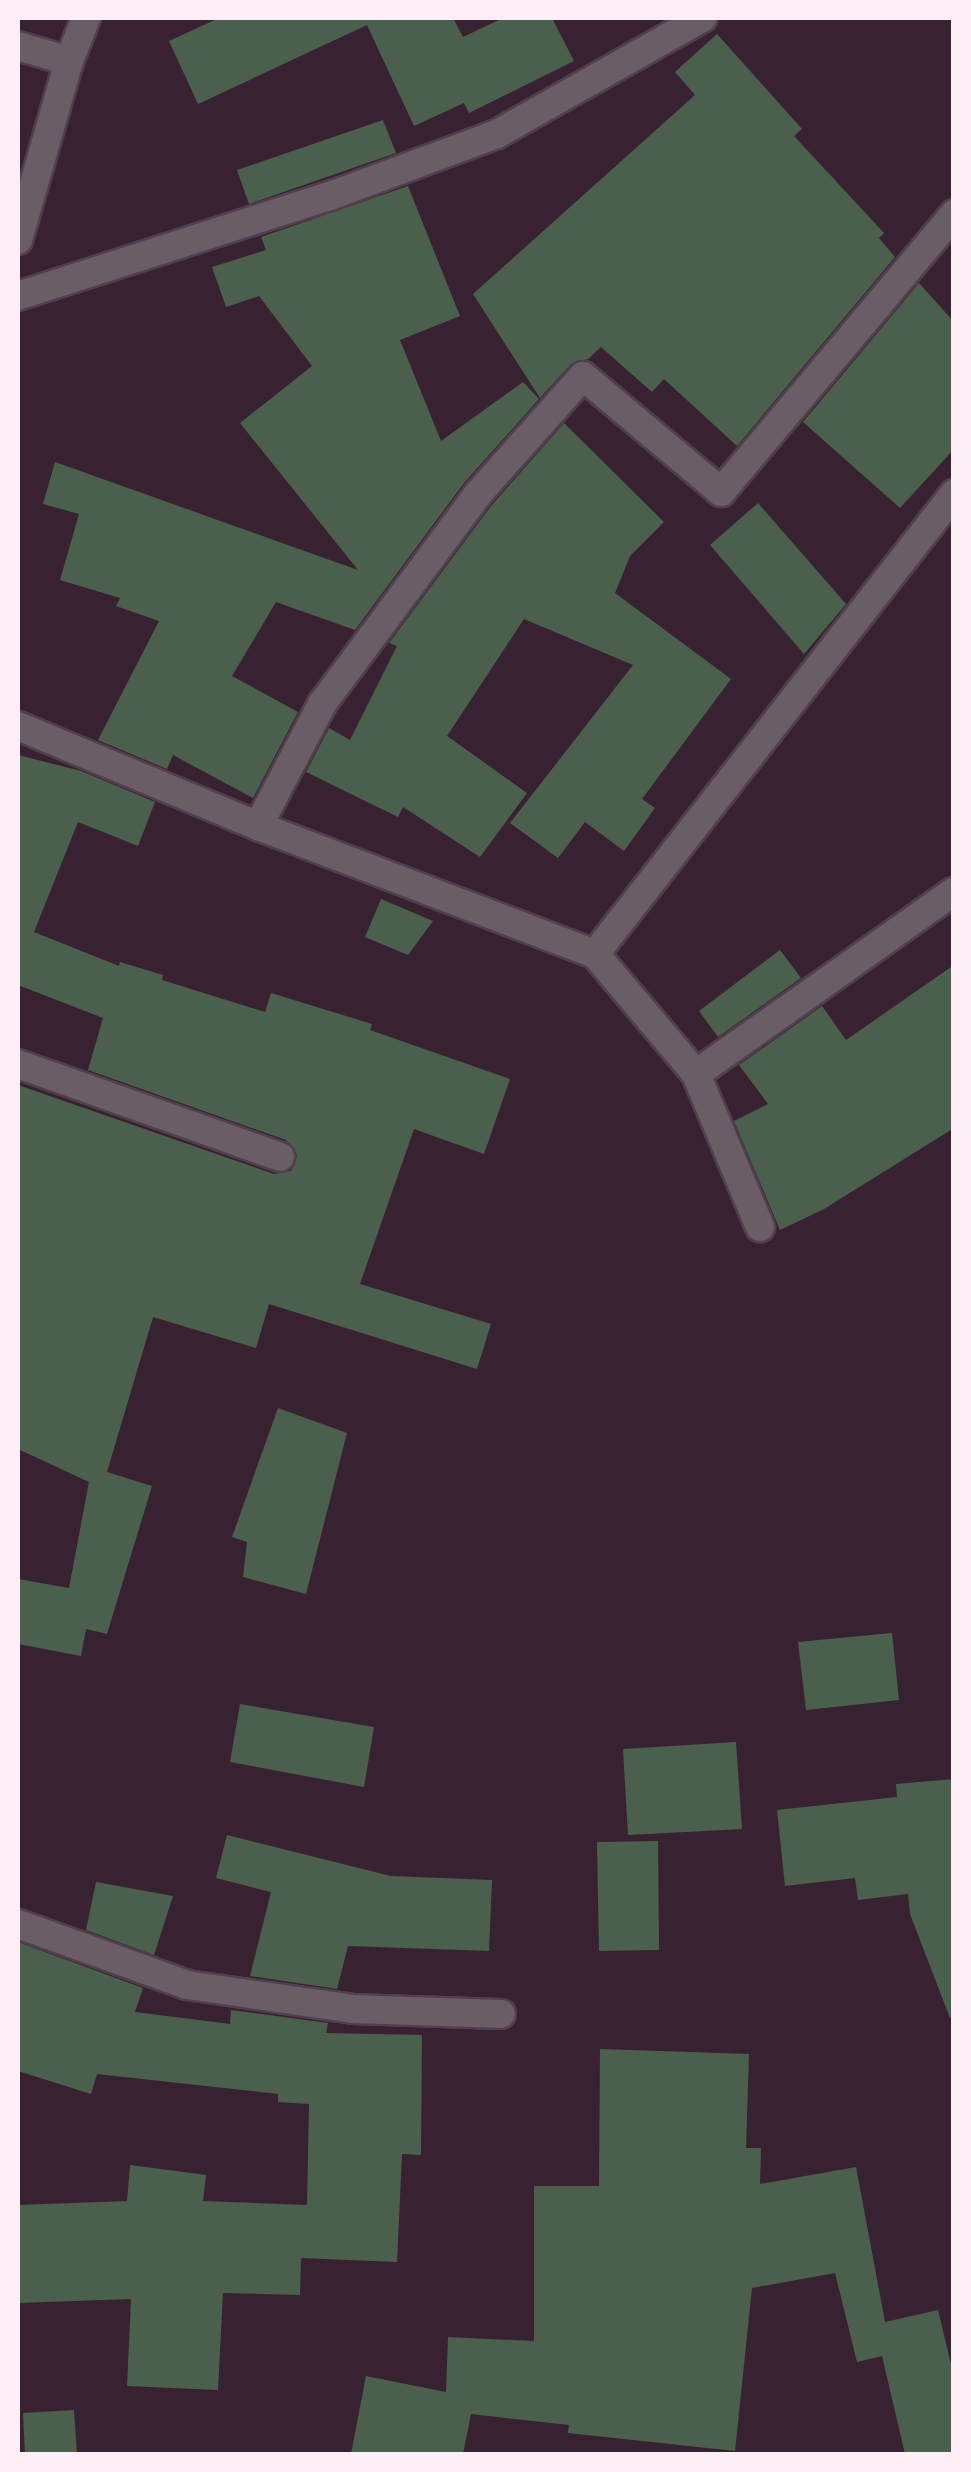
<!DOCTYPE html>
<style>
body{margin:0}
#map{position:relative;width:971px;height:2472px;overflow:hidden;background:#382232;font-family:"Fira Sans Condensed",sans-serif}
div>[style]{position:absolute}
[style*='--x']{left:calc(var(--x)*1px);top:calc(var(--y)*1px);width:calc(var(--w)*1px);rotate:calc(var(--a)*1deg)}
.building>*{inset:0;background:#4b604c}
.roads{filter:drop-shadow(2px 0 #533e4e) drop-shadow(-2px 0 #533e4e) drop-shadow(0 2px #533e4e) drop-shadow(0 -2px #533e4e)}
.minor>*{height:28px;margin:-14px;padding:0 14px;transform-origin:14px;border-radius:14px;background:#6a5e66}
span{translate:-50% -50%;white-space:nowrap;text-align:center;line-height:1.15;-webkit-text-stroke:10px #382232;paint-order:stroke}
.frame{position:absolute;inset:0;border:20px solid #fcedf7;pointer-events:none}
</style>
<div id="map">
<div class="building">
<div style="clip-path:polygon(219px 18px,453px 18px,463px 37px,503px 18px,552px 18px,574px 61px,469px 113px,464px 103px,414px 126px,367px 25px,198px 104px,169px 41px)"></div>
<div style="clip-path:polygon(717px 34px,802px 129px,794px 136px,884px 233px,879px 238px,895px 257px,737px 446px,664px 379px,652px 392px,601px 347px,588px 359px,571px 364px,540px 398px,473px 294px,695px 95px,675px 72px)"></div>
<div style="clip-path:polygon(383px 120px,396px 153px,249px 204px,237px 170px)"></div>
<div style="clip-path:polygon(408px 186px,460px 316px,400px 340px,441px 441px,523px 382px,539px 399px,464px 483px,355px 630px,276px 602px,232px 676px,298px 712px,253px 798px,173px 755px,167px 769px,98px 740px,159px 621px,116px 606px,120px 598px,60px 580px,79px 514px,43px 504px,55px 462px,358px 570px,240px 423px,312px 366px,259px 296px,226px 307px,212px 267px,266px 250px,261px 237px)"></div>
<div style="clip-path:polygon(919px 283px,954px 322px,954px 449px,900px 508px,803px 422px)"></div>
<div style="clip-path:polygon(564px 423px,664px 522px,630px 556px,615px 593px,731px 679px,642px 799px,655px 808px,624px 851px,585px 822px,558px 858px,510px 823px,633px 665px,524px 619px,447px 736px,527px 793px,480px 857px,403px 807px,398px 817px,306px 772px,329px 728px,350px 740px,397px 646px,389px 643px,491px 506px)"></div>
<div style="clip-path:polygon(758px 503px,846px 604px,804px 654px,710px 545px)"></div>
<div style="clip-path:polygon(18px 755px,81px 771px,155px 802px,138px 846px,78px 822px,34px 932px,119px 966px,120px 962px,163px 975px,162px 980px,265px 1012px,271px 993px,372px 1024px,370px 1030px,510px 1079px,484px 1154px,414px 1129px,360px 1284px,491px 1324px,477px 1369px,269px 1304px,256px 1348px,153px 1317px,107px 1472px,152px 1486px,107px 1634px,86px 1629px,81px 1656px,18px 1644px,18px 1579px,69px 1588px,89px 1482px,18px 1449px,18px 1085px,274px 1174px,291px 1171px,297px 1155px,286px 1140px,88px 1070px,103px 1018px,18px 985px)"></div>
<div style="clip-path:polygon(381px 899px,433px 921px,408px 955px,365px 937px)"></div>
<div style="clip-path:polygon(780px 950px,801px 978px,718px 1037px,699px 1011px)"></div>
<div style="clip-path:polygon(954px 965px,954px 1128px,824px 1209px,780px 1230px,734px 1121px,768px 1104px,739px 1065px,822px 1006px,846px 1040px)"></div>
<div style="clip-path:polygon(278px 1408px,347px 1433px,306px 1594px,243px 1577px,247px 1542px,232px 1537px)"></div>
<div style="clip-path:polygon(892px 1633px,899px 1700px,806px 1710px,798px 1642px)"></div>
<div style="clip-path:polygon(240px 1704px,374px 1727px,364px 1787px,230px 1762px)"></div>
<div style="clip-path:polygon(736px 1742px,742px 1829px,628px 1835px,623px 1749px)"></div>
<div style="clip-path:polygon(954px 1779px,954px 2017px,950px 2018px,910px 1914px,908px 1894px,858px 1900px,855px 1878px,785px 1886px,777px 1810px,897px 1797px,896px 1784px)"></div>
<div style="clip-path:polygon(227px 1835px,391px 1876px,492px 1880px,489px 1951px,348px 1946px,337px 1989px,250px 1976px,271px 1892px,216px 1878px)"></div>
<div style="clip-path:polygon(658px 1841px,659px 1950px,599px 1951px,597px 1842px)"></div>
<div style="clip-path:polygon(96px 1882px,173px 1896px,154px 1955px,86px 1930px)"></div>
<div style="clip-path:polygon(18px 1942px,143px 1988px,135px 2012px,230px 2024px,231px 2010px,328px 2023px,326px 2033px,422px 2035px,421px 2155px,402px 2154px,397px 2262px,301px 2258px,300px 2295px,223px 2293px,218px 2390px,127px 2386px,131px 2299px,18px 2303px,18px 2205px,127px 2201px,130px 2165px,206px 2175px,203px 2201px,307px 2205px,309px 2104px,278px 2102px,278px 2094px,97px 2074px,91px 2094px,18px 2071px)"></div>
<div style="clip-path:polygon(600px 2049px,749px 2054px,746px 2148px,761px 2148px,760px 2184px,856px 2167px,885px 2322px,938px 2310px,954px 2377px,954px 2454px,905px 2454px,882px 2356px,857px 2362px,835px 2273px,752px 2288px,735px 2451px,568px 2433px,569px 2425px,471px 2414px,463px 2454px,351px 2454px,366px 2376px,446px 2392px,448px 2337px,534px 2341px,534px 2186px,599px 2186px)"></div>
<div style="clip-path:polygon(74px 2410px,77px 2454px,25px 2454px,23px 2413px)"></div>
</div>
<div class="roads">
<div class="minor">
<div style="--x:18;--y:46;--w:53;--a:16.4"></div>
<div style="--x:18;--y:240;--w:186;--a:-74.1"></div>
<div style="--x:69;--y:61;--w:46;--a:-68.4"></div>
<div style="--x:18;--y:296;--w:328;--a:-17.8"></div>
<div style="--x:330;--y:196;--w:178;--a:-20.4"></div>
<div style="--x:497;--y:134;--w:236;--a:-29.5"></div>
<div style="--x:18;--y:726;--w:260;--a:22.6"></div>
<div style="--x:258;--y:826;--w:360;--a:20.8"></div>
<div style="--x:595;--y:954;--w:157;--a:49.9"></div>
<div style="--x:696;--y:1074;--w:166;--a:67.3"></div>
<div style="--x:258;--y:826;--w:138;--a:-62.3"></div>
<div style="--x:322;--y:704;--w:260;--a:-53.4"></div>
<div style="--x:477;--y:495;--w:159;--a:-48.3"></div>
<div style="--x:583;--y:376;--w:180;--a:40"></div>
<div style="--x:721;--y:492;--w:363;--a:-50"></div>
<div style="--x:595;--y:954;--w:584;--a:-52.03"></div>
<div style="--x:18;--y:1064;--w:278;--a:19.5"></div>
<div style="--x:696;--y:1074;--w:316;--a:-35.3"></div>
<div style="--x:18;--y:1924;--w:180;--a:19.8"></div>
<div style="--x:187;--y:1985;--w:168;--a:8.2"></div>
<div style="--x:353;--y:2009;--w:148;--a:1.9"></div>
</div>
</div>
<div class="frame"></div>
</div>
